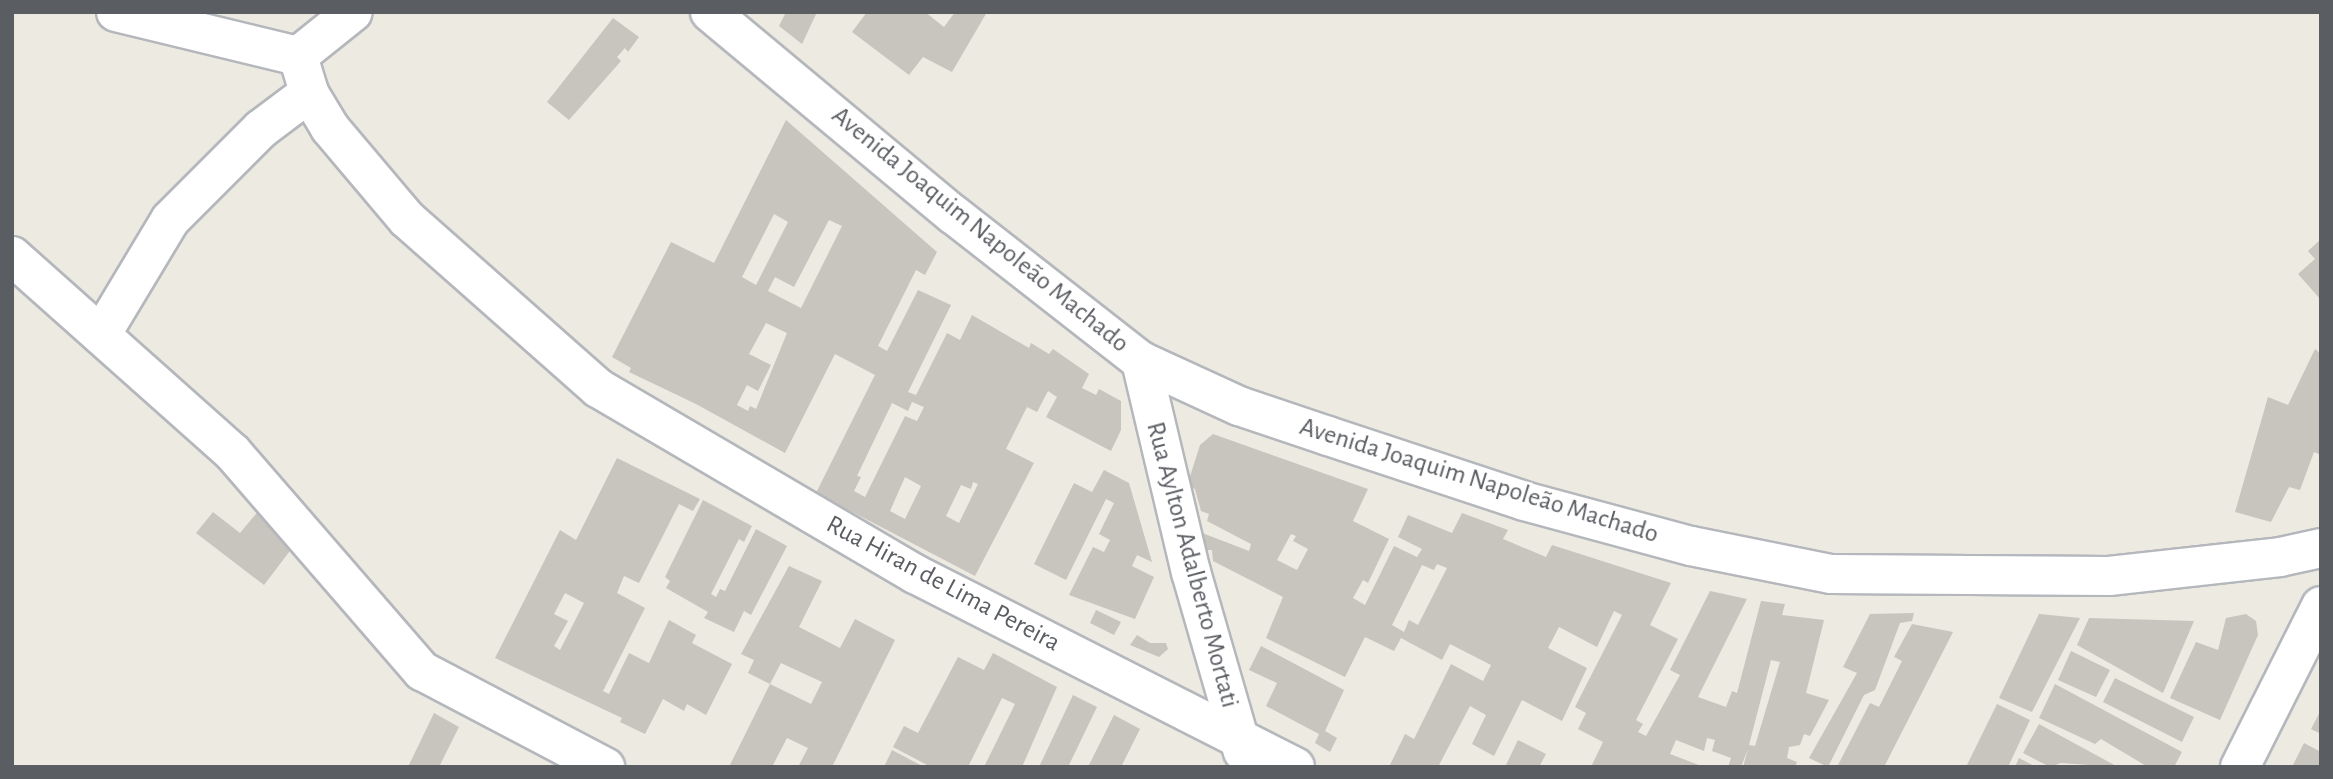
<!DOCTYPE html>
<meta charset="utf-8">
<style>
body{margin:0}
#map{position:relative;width:2333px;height:779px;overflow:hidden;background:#edeae1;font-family:"Alegreya Sans",sans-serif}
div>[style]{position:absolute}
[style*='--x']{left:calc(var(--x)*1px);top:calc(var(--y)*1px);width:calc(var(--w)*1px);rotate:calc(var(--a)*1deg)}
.building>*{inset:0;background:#c8c4be}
.roads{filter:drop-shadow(2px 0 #b4b7bc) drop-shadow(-2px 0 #b4b7bc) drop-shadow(0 2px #b4b7bc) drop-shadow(0 -2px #b4b7bc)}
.minor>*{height:38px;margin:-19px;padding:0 19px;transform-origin:19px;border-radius:19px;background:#fff}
span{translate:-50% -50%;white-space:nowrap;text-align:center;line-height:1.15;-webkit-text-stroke:5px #fff;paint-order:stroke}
.street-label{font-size:26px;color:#5a5d62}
.frame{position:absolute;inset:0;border:14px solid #5a5d62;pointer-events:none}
</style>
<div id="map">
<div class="building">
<div style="clip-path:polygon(786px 12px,817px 12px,802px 44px,779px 26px)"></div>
<div style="clip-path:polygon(867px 12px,925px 12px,944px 27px,955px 12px,987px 12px,952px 72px,923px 57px,909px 75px,852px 32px)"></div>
<div style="clip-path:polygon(613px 18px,639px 37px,628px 52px,625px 48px,617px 57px,621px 61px,569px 120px,547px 102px)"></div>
<div style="clip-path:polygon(evenodd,786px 120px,937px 252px,925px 275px,916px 270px,878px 346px,887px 351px,918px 290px,951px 305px,908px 392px,916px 395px,947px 333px,960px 340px,972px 315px,1029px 348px,1031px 343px,1049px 354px,1053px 349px,1089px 374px,1082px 388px,1096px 395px,1099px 389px,1121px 401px,1121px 430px,1111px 451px,1046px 417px,1057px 397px,1048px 391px,1037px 412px,1027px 407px,1006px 449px,1034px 463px,975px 576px,816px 493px,875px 375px,835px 354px,785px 453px,696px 404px,629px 372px,631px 368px,612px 357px,671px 242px,714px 263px,786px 120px,774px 214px,788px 222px,756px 285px,742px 277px,774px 214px,786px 120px,829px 220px,842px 226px,801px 308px,768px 291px,775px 277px,794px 287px,829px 220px,786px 120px,766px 323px,787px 333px,756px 409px,750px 406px,748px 411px,737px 405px,747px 385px,758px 391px,771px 365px,749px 354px,766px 323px,786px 120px,912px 402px,924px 407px,917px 421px,905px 416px,865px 497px,854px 491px,861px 477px,857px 476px,892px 403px,908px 411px,912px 402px,786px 120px,905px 477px,921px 486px,905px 519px,890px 511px,905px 477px,786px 120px,973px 482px,978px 484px,959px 523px,946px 516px,961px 485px,971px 489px,973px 482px)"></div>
<div style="clip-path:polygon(2321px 239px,2321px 300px,2298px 274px,2315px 259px,2308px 251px)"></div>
<div style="clip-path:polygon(2315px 349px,2321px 354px,2321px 455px,2314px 452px,2300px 490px,2289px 487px,2271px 522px,2235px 512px,2268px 397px,2288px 405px)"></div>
<div style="clip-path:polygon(evenodd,1213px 434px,1368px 489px,1353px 521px,1389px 539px,1368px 583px,1363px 580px,1353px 598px,1365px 605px,1394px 546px,1417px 557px,1422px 549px,1398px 537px,1408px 515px,1452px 533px,1462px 513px,1508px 530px,1503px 539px,1546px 557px,1552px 545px,1671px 583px,1650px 625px,1678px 639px,1636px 720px,1643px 724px,1638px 732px,1646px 736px,1680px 675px,1670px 670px,1710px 591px,1747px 599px,1698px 697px,1726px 707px,1732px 691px,1737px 693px,1761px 601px,1785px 604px,1782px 615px,1824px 620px,1806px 693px,1829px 700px,1810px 736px,1804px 734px,1800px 745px,1789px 747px,1787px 758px,1797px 762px,1795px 767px,1743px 767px,1748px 749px,1741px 767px,1728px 767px,1731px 758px,1712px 751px,1715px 740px,1707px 738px,1704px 751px,1676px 740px,1670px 754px,1704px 767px,1591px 767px,1603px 742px,1578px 729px,1586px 713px,1575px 707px,1622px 615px,1614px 611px,1597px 647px,1559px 627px,1548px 648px,1587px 668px,1562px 721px,1522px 700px,1494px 756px,1472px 744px,1486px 715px,1470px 706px,1438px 767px,1389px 767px,1405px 734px,1414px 739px,1451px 664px,1483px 681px,1491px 665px,1450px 644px,1442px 660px,1401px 638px,1394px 651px,1365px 637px,1345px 677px,1266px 638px,1283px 597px,1213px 561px,1212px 550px,1201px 550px,1197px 531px,1249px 551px,1251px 544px,1207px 521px,1209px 514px,1201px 511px,1195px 489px,1187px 486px,1200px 445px,1213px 434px,1291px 534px,1296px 536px,1293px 541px,1308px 549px,1297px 570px,1277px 560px,1291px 534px,1213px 434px,1437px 564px,1447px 568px,1418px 625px,1409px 620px,1404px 632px,1392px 625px,1422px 565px,1434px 570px,1437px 564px,1213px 434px,1771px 660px,1780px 662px,1755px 746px,1749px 745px,1771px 660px)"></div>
<div style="clip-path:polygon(evenodd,617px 458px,700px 499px,693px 511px,679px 504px,639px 583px,624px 576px,617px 593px,645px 608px,603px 691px,609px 694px,629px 653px,649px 663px,669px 620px,696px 635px,692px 643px,732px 664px,706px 715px,687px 704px,684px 711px,663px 699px,645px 734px,620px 722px,622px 718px,495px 658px,560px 530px,576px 540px,617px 458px,565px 593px,584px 603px,560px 650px,554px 646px,568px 621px,554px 614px,565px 593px)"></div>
<div style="clip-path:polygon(1104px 470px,1129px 483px,1152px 562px,1137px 555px,1132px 566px,1154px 577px,1135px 619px,1069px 595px,1093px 547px,1104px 552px,1110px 540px,1099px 534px,1114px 503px,1106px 499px,1066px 580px,1034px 564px,1074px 483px,1092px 492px)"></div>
<div style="clip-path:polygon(703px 500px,752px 526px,744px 542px,739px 539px,711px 594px,716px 597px,720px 589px,725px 591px,756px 529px,787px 546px,751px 615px,744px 611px,734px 632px,704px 618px,708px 612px,666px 588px,670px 581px,665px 577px)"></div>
<div style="clip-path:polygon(260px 509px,299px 539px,264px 585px,196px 533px,213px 512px,240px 533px)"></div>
<div style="clip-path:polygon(evenodd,789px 566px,822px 581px,799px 627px,840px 648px,855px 619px,895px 640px,832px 767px,798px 767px,808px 748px,787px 738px,772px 767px,729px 767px,770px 684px,748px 673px,754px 660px,741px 654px,789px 566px,781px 663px,822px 682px,811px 704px,770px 684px,781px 663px)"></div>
<div style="clip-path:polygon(1096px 610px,1121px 622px,1114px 635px,1090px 623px)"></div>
<div style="clip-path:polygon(1914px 613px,1912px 621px,1900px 623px,1875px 690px,1864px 695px,1828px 767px,1809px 758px,1857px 673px,1843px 667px,1870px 614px)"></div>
<div style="clip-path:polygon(2039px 614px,2080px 618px,2032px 712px,1999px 698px)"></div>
<div style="clip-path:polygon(2246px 614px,2256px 621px,2258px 635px,2220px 720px,2170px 698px,2196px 642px,2218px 650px,2226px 618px)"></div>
<div style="clip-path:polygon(2089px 618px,2194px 621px,2163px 693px,2077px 645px)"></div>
<div style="clip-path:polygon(1912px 624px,1953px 632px,1884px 767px,1837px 767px,1870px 703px,1879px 707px,1902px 661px,1894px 657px)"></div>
<div style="clip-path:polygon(1137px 635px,1150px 643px,1166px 643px,1168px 649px,1159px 657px,1130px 645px)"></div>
<div style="clip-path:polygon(1261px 646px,1344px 690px,1325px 731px,1337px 738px,1330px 752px,1315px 743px,1319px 734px,1266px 706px,1277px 683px,1249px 670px)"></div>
<div style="clip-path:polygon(2071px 651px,2110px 670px,2096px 697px,2058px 680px)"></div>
<div style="clip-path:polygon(993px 653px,1057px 687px,1022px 767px,984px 767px,1015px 704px,1002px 698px,968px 767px,931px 767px,893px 747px,904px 726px,918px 733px,958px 657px,984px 670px)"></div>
<div style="clip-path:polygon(2115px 678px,2194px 717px,2182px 742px,2103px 702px)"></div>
<div style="clip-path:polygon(2055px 684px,2182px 752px,2174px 767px,2148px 767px,2101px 739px,2095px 744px,2039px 718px)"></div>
<div style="clip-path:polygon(1073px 695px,1097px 707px,1068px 767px,1039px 767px)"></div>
<div style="clip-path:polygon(1997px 704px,2030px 720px,2008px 767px,1966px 767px)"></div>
<div style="clip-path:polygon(2321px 710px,2321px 734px,2311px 729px)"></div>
<div style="clip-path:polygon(434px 713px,459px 727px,439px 767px,408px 767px)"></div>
<div style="clip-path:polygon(1114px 715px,1140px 729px,1121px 767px,1088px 767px)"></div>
<div style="clip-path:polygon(2039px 724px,2118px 767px,2061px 763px,2050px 767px,2023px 753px)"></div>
<div style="clip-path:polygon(1518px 740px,1546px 754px,1539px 767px,1505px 767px)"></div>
<div style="clip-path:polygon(2304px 743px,2321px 752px,2321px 767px,2292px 767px)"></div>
<div style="clip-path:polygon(892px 750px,924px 767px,884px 767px)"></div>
<div style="clip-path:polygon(2019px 758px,2036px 767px,2015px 767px)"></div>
</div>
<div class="roads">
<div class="minor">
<div style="--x:116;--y:12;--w:187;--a:13.6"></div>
<div style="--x:298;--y:56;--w:70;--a:-38.7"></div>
<div style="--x:710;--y:12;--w:317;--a:39.8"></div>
<div style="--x:954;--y:215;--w:237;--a:38"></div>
<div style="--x:1141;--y:361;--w:108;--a:24.7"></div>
<div style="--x:1239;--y:406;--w:94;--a:18.6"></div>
<div style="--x:1328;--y:436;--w:206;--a:18.3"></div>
<div style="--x:1524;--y:501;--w:173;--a:15.1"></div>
<div style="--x:1691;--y:546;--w:143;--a:11.3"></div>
<div style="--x:1831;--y:574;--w:278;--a:0.4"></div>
<div style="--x:2109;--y:576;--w:172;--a:-6.3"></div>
<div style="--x:2280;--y:557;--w:42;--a:-12.4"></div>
<div style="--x:298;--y:56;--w:39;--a:73"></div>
<div style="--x:309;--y:93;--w:41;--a:59"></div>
<div style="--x:330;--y:128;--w:119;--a:49.8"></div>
<div style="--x:407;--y:219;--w:255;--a:41.5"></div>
<div style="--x:598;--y:388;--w:368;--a:30.4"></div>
<div style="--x:915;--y:574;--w:426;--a:26.9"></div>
<div style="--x:12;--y:256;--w:296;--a:41.7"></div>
<div style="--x:233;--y:453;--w:289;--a:49.1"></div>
<div style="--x:422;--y:671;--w:207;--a:27.7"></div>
<div style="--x:101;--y:335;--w:134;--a:-59"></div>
<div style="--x:170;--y:220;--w:129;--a:-45"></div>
<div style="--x:261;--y:129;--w:60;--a:-36.9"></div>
<div style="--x:1141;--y:361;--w:217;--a:76.7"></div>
<div style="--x:1191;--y:572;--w:187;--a:73.9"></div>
<div style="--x:2240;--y:767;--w:180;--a:-63.3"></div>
</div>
</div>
<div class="street-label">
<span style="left:980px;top:230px;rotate:39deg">Avenida Joaquim Napoleão Machado</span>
<span style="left:1479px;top:481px;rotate:17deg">Avenida Joaquim Napoleão Machado</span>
<span style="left:1192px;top:565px;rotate:75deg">Rua Aylton Adalberto Mortati</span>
<span style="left:943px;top:584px;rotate:28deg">Rua Hiran de Lima Pereira</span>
</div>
<div class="frame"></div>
</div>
